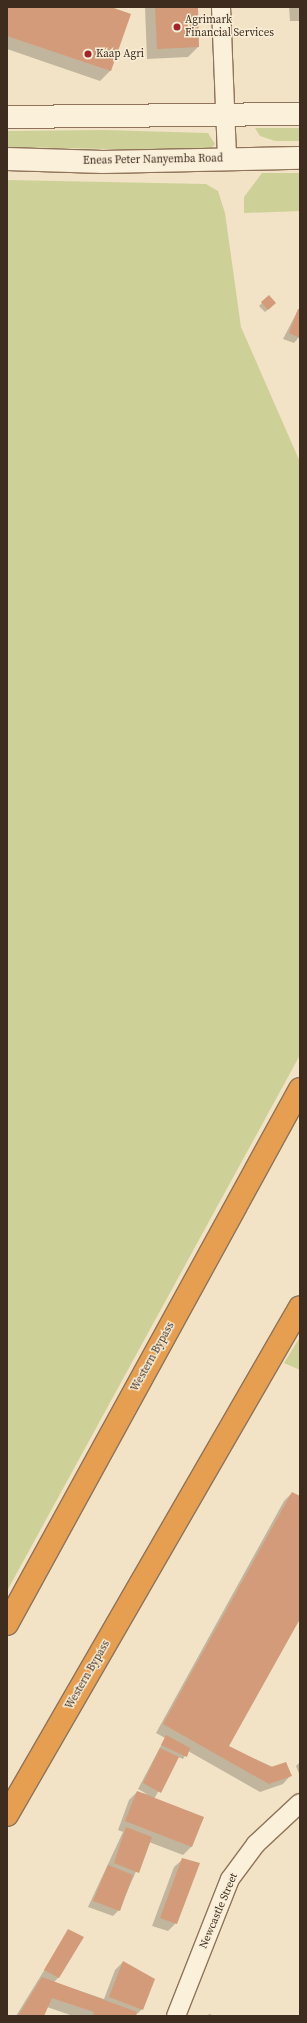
<!DOCTYPE html>
<style>
body{margin:0}
#map{position:relative;width:307px;height:2023px;overflow:hidden;background:#f2e3c6;font-family:"Source Serif 4",serif}
div>[style]{position:absolute}
[style*='--x']{left:calc(var(--x)*1px);top:calc(var(--y)*1px);width:calc(var(--w)*1px);rotate:calc(var(--a)*1deg)}
.green>*{inset:0;background:#cdd198}
.shadow>*{inset:0;background:#0003}
.building>*{inset:0;background:#d39b79}
.roads{filter:drop-shadow(1px 0 #8f745a) drop-shadow(-1px 0 #8f745a) drop-shadow(0 1px #8f745a) drop-shadow(0 -1px #8f745a)}
.minor>*{height:18px;margin:-9px;padding:0 9px;transform-origin:9px;border-radius:9px;background:#fbf0da}
.secondary>*{height:22px;margin:-11px;padding:0 11px;transform-origin:11px;border-radius:11px;background:#fbf0da}
.motorway>*{height:22px;margin:-11px;padding:0 11px;transform-origin:11px;border-radius:11px;background:#e69f51}
.dots>*{width:11px;height:11px;translate:-50% -50%;box-sizing:border-box;border:2px solid #f8edd6;border-radius:50%}
span{translate:-50% -50%;white-space:nowrap;text-align:center;line-height:1.15;-webkit-text-stroke:3px #f8edd6;paint-order:stroke}
.poi-label{font-size:11px;color:#3e2d1f}
.left{translate:0 -50%;text-align:left}
.street-label{font-size:11px;color:#3e2d1f}
.frame{position:absolute;inset:0;border:8px solid #3e2d1f;pointer-events:none}
</style>
<div id="map">
<div class="green">
<div style="clip-path:polygon(255px 128px,300px 128px,300px 141px,275px 141px,260px 136px)"></div>
<div style="clip-path:polygon(104px 130px,208px 133px,215px 144px,209px 151px,7px 147px,7px 131px)"></div>
<div style="clip-path:polygon(262px 173px,300px 173px,300px 211px,244px 213px,244px 197px)"></div>
<div style="clip-path:polygon(7px 180px,206px 184px,218px 191px,225px 213px,241px 327px,300px 462px,300px 1055px,7px 1591px)"></div>
<div style="clip-path:polygon(300px 1337px,300px 1370px,284px 1363px)"></div>
</div>
<div class="shadow">
<div style="clip-path:polygon(7px 7px,108px 7px,129px 14px,110px 71px,100px 81px,7px 49px)"></div>
<div style="clip-path:polygon(145px 7px,197px 7px,198px 47px,188px 57px,147px 59px)"></div>
<div style="clip-path:polygon(289px 7px,300px 7px,300px 21px,290px 21px)"></div>
<div style="clip-path:polygon(269px 296px,275px 303px,265px 312px,259px 306px)"></div>
<div style="clip-path:polygon(298px 310px,300px 336px,294px 343px,283px 339px)"></div>
<div style="clip-path:polygon(292px 1493px,300px 1497px,300px 1616px,228px 1747px,291px 1775px,283px 1784px,260px 1792px,188px 1751px,183px 1759px,178px 1757px,154px 1799px,202px 1818px,191px 1847px,183px 1855px,149px 1842px,119px 1910px,113px 1916px,88px 1907px,123px 1832px,118px 1830px,129px 1800px,137px 1792px,147px 1794px,138px 1789px,165px 1738px,156px 1733px,284px 1501px)"></div>
<div style="clip-path:polygon(300px 1762px,300px 1776px,296px 1766px)"></div>
<div style="clip-path:polygon(183px 1859px,176px 1923px,168px 1931px,152px 1926px,174px 1867px)"></div>
<div style="clip-path:polygon(69px 1930px,59px 1977px,54px 1982px,104px 1999px,115px 1970px,123px 1962px,142px 2009px,135px 2016px,73px 2016px,47px 2007px,43px 2016px,16px 2016px)"></div>
<div style="clip-path:polygon(209px 2014px,215px 2016px,207px 2016px)"></div>
</div>
<div class="building">
<div style="clip-path:polygon(7px 7px,111px 7px,131px 14px,111px 71px,7px 36px)"></div>
<div style="clip-path:polygon(155px 7px,198px 7px,199px 47px,157px 49px)"></div>
<div style="clip-path:polygon(269px 295px,276px 303px,268px 310px,261px 302px)"></div>
<div style="clip-path:polygon(298px 309px,300px 309px,300px 338px,289px 333px)"></div>
<div style="clip-path:polygon(292px 1492px,300px 1496px,300px 1619px,229px 1746px,271px 1767px,286px 1762px,292px 1776px,269px 1784px,163px 1724px)"></div>
<div style="clip-path:polygon(166px 1735px,190px 1748px,187px 1757px,161px 1745px)"></div>
<div style="clip-path:polygon(160px 1748px,179px 1757px,161px 1793px,143px 1783px)"></div>
<div style="clip-path:polygon(137px 1791px,204px 1817px,192px 1847px,125px 1821px)"></div>
<div style="clip-path:polygon(126px 1827px,152px 1837px,139px 1873px,114px 1863px)"></div>
<div style="clip-path:polygon(182px 1858px,200px 1863px,177px 1924px,160px 1918px)"></div>
<div style="clip-path:polygon(108px 1865px,133px 1875px,120px 1911px,93px 1901px)"></div>
<div style="clip-path:polygon(68px 1929px,84px 1937px,59px 1978px,44px 1970px)"></div>
<div style="clip-path:polygon(123px 1961px,155px 1979px,143px 2010px,109px 1997px)"></div>
<div style="clip-path:polygon(42px 1977px,137px 2012px,135px 2016px,93px 2016px,94px 2012px,52px 1998px,44px 2016px,18px 2016px)"></div>
</div>
<div class="roads">
<div class="minor">
<div style="--x:221;--y:7;--w:151;--a:87.7"></div>
<div style="--x:176;--y:2016;--w:147;--a:-68.5"></div>
<div style="--x:230;--y:1879;--w:44;--a:-53.4"></div>
<div style="--x:256;--y:1844;--w:60;--a:-43"></div>
</div>
<div class="secondary">
<div style="--x:7;--y:117;--w:293;--a:-0.6"></div>
<div style="--x:7;--y:159;--w:96;--a:1.8"></div>
<div style="--x:103;--y:162;--w:197;--a:-1.2"></div>
</div>
<div class="motorway">
<div style="--x:7;--y:1624;--w:610;--a:-61.29"></div>
<div style="--x:7;--y:1815;--w:586;--a:-60.02"></div>
</div>
</div>
<div class="dots">
<div style="left:177px;top:27px;background:#a3252a"></div>
<div style="left:88px;top:54px;background:#a3252a"></div>
</div>
<div class="poi-label">
<span class="left" style="left:185px;top:27px">Agrimark<br>Financial Services</span>
<span class="left" style="left:96px;top:54px">Kaap Agri</span>
</div>
<div class="street-label">
<span style="left:153px;top:160px;rotate:-1deg">Eneas Peter Nanyemba Road</span>
<span style="left:153px;top:1357px;rotate:-61deg">Western Bypass</span>
<span style="left:88px;top:1675px;rotate:-60deg">Western Bypass</span>
<span style="left:219px;top:1911px;rotate:-67deg">Newcastle Street</span>
</div>
<div class="frame"></div>
</div>
